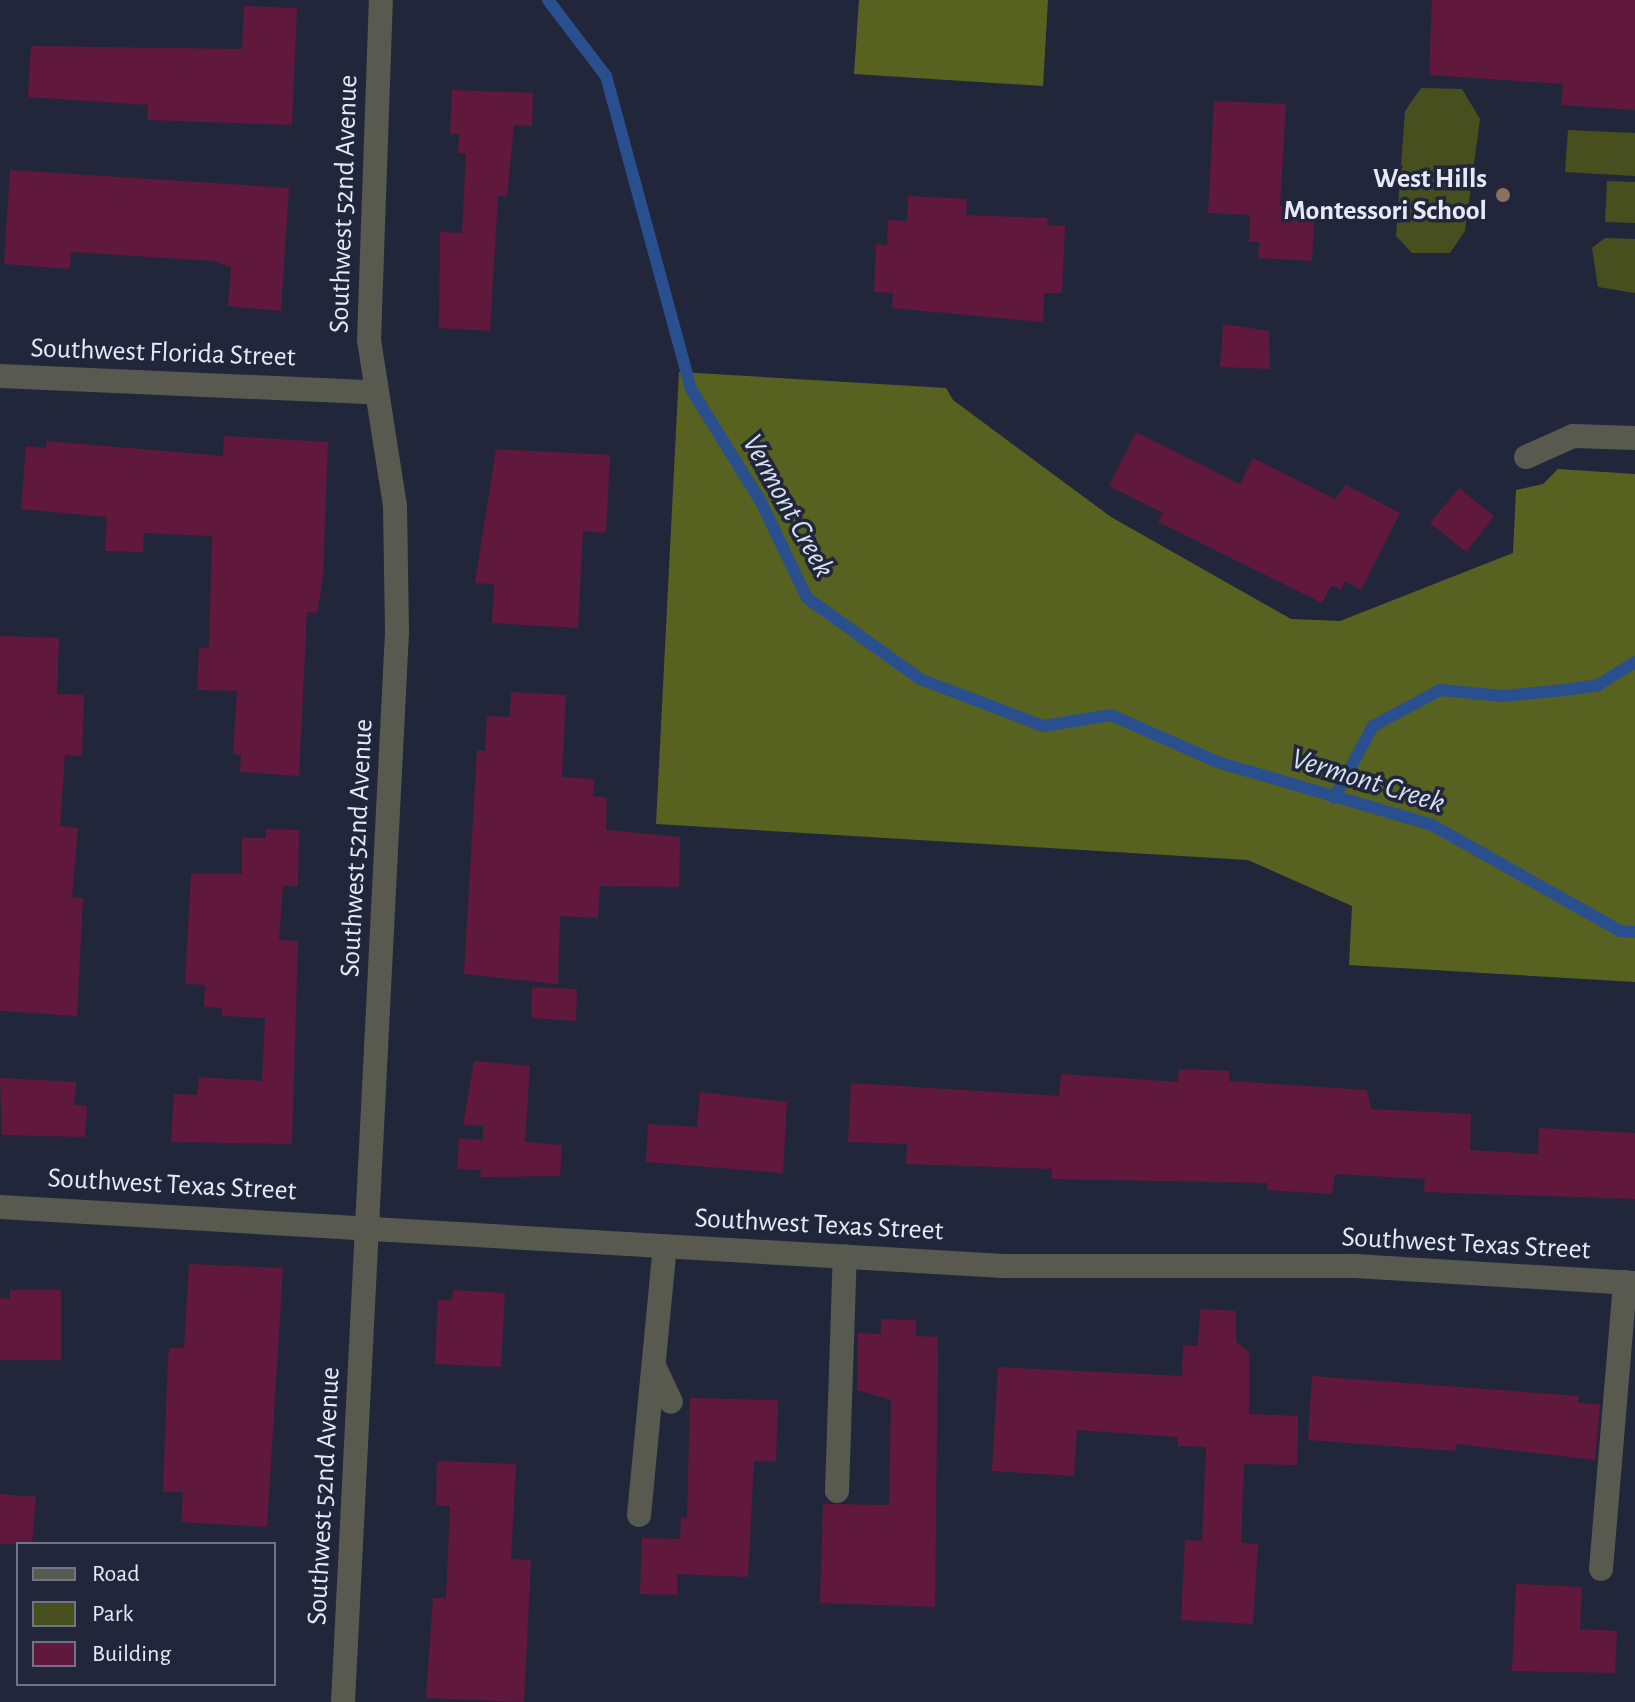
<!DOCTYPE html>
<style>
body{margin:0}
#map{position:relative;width:1635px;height:1702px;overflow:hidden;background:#22263a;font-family:"Alegreya Sans",sans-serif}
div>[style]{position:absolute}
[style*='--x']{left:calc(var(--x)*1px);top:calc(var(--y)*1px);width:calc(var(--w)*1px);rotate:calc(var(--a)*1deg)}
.green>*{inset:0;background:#484f1f}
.forest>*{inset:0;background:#586220}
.stream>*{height:12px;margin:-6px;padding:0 6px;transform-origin:6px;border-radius:6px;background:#2a4f8e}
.building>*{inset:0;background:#61183d}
.lane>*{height:24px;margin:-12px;padding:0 12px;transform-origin:12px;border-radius:12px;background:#595a4f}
.street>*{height:24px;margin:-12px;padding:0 12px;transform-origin:12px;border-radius:12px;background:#595a4f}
.dots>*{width:22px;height:22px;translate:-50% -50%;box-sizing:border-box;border:4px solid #22263a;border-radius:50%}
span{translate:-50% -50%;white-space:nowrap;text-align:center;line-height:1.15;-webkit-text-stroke:7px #22263a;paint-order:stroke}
.poi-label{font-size:28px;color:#e6eaf8;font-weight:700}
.right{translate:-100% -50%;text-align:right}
.street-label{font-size:28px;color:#e6eaf8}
.water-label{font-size:30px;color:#d5e1f3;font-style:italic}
.legend{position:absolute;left:16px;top:1542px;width:260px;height:144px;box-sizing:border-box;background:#22263a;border:2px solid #707486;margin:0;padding:10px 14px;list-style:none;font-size:24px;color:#e6eaf8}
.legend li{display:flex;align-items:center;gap:16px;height:40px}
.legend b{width:40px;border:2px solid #707486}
</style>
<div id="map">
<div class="green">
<div style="clip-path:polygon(1421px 88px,1462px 89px,1480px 119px,1465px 231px,1450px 253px,1412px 253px,1396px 236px,1405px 111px)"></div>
<div style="clip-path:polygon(1568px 130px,1635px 133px,1635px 176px,1565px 172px)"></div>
<div style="clip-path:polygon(1607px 181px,1635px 182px,1635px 223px,1605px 222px)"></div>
<div style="clip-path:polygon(1605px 238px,1635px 239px,1635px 293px,1598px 287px,1592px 248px)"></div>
</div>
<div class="forest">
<div style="clip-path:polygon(859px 0,1048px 0,1043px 86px,854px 74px)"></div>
<div style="clip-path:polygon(679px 372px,946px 388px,953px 400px,1111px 517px,1291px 619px,1340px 621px,1513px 553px,1516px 490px,1543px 484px,1558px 469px,1635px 474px,1635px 982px,1349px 965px,1352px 906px,1248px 860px,656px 824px)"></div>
</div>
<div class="stream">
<div style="--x:548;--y:0;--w:96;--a:52.7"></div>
<div style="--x:606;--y:76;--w:324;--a:74.8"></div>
<div style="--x:691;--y:389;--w:133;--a:58.2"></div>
<div style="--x:761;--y:502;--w:106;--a:64.4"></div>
<div style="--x:807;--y:598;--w:139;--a:35.6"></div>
<div style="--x:920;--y:679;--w:132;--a:20.9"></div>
<div style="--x:1043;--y:726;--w:69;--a:-9.2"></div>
<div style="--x:1111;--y:715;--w:116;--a:23.9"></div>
<div style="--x:1217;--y:762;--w:224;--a:16.3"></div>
<div style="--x:1432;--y:825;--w:216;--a:29.4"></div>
<div style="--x:1620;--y:931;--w:15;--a:4"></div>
<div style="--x:1334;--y:798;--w:82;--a:-61.6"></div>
<div style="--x:1373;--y:726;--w:76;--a:-28.2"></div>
<div style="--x:1440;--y:690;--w:63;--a:5.4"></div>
<div style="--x:1503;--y:696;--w:61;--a:-5.6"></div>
<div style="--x:1564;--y:690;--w:34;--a:-8"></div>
<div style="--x:1598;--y:685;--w:44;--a:-31.9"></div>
</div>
<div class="building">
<div style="clip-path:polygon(1432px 0,1635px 0,1635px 110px,1561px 105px,1563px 84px,1429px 75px)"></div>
<div style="clip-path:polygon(244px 6px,297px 8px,292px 125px,147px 120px,148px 105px,28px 97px,31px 46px,242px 49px)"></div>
<div style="clip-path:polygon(452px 90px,533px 93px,532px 126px,514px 125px,507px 196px,498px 196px,490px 331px,439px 328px,440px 232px,462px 233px,466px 154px,458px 153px,459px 134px,450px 134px)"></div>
<div style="clip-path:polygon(1214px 101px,1286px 104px,1280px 206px,1315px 208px,1312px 261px,1258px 258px,1259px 242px,1249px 242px,1250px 215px,1208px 213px)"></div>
<div style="clip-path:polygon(10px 170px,289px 188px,281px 311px,228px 306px,231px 267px,214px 261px,71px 252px,70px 269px,4px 264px)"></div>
<div style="clip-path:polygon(908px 196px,967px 199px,966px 215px,1048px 218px,1047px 225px,1065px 226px,1062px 293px,1044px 293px,1043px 322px,892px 308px,893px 293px,874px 292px,876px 244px,887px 245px,888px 220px,907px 221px)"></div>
<div style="clip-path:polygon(1223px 324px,1269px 331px,1270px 369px,1220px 367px)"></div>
<div style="clip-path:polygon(1136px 432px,1240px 484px,1253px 458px,1335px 499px,1346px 485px,1400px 513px,1361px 590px,1345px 581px,1341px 590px,1331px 585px,1322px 603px,1158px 522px,1163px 513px,1109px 486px)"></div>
<div style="clip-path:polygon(224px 436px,328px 442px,323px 577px,317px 613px,307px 612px,299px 776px,240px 772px,241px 755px,233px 754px,237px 691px,197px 690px,199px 648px,209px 648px,212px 536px,144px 533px,143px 552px,105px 551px,107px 517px,21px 509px,26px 446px,46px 448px,47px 441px,223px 456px)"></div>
<div style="clip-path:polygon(496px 449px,610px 455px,606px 533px,583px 531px,578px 628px,492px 623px,494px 584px,475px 583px)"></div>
<div style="clip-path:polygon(1459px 488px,1494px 516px,1466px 552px,1430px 523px)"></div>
<div style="clip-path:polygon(0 636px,59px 638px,57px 694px,84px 695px,82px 756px,65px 755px,60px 826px,78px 828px,72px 897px,83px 898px,77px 1016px,0 1011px)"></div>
<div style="clip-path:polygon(511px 692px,566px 695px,562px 777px,594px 779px,593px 796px,607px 798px,606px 830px,680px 837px,679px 887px,600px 886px,598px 918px,560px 916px,558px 984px,464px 974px,477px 750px,485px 751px,487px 716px,510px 717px)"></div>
<div style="clip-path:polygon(266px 829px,299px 830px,298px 886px,283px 886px,279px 940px,298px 941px,292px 1144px,171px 1142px,174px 1094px,197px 1095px,199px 1077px,262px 1081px,265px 1018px,222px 1016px,222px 1008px,204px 1007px,205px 985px,185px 984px,191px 874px,242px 874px,242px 838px,266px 838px)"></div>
<div style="clip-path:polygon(532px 987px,577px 989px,576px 1021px,531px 1018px)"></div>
<div style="clip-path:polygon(474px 1061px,530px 1066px,525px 1142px,562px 1145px,560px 1176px,480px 1177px,481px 1170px,457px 1169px,459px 1138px,483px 1140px,483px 1126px,463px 1125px)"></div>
<div style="clip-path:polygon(1179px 1069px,1229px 1071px,1229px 1081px,1367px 1090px,1371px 1109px,1471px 1114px,1470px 1150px,1538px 1154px,1539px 1128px,1635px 1133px,1635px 1199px,1424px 1192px,1425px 1179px,1335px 1174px,1332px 1194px,1267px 1190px,1267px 1183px,1051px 1179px,1052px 1169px,906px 1164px,907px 1144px,848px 1142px,851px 1083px,1059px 1096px,1061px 1074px,1178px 1082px)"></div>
<div style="clip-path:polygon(0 1078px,76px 1082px,74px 1105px,87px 1106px,85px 1137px,2px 1135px)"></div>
<div style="clip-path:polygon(700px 1092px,787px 1102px,783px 1173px,646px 1162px,648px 1124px,697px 1127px)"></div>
<div style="clip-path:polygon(189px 1264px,283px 1268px,267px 1527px,181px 1522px,183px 1492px,163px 1492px,168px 1357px,170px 1348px,184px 1348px)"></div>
<div style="clip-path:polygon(10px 1290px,61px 1290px,61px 1360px,0 1360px,0 1298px,10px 1299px)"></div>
<div style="clip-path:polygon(453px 1290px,505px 1293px,501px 1367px,435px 1364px,438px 1300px,452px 1300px)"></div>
<div style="clip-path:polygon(1200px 1309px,1236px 1311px,1236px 1341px,1249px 1353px,1249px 1414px,1298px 1416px,1297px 1465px,1244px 1464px,1241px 1543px,1258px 1544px,1253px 1624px,1181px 1620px,1185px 1540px,1202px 1541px,1206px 1447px,1178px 1446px,1178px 1437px,1077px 1430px,1074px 1476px,992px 1471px,998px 1367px,1182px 1376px,1183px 1346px,1198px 1346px)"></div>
<div style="clip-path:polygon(881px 1319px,916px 1320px,916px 1336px,938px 1337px,935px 1607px,820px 1603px,823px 1504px,889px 1505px,891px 1400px,857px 1390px,858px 1333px,881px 1334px)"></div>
<div style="clip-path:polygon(1312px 1376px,1579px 1396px,1578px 1403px,1600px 1404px,1595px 1460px,1456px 1444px,1456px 1451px,1308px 1440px)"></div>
<div style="clip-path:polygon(690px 1398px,778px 1400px,776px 1462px,754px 1461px,748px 1577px,677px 1574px,677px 1595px,640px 1594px,642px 1538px,680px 1539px,681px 1518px,687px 1518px)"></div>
<div style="clip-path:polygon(437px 1461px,516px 1464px,511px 1559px,531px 1560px,524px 1702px,426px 1698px,433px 1598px,446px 1598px,450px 1506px,436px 1505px)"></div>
<div style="clip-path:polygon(0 1494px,36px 1497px,32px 1544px,0 1544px)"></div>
<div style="clip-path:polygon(1516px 1584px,1582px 1587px,1580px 1629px,1617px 1631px,1615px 1673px,1512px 1671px)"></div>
</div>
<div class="lane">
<div style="--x:656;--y:1370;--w:35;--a:65"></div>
<div style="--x:837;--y:1491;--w:235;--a:-88.1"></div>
<div style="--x:639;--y:1515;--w:269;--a:-84.5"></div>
<div style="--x:1601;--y:1569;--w:288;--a:-85.2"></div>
</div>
<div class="street">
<div style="--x:0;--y:376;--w:372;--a:2.5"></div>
<div style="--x:1526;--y:457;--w:51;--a:-24.1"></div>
<div style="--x:1573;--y:436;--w:62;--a:1.8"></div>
<div style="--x:0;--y:1207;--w:1005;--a:3.37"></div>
<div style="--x:1003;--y:1266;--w:352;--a:0"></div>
<div style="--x:1355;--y:1266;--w:281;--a:3.5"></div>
<div style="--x:343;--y:1702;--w:1070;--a:-87.11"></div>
<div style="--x:397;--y:633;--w:127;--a:-90.9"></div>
<div style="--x:395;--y:506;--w:168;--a:-98.9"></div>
<div style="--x:369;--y:340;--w:340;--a:-88"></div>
</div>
<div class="dots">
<div style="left:1503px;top:195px;background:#8d6e63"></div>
</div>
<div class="poi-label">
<span class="right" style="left:1487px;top:195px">West Hills<br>Montessori School</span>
</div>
<div class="street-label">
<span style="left:344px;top:204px;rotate:-88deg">Southwest 52nd Avenue</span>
<span style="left:163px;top:353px;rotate:2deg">Southwest Florida Street</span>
<span style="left:357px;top:848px;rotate:-87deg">Southwest 52nd Avenue</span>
<span style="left:172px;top:1185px;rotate:3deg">Southwest Texas Street</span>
<span style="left:819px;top:1225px;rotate:3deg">Southwest Texas Street</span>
<span style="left:1466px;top:1244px;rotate:3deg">Southwest Texas Street</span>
<span style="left:324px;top:1496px;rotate:-87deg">Southwest 52nd Avenue</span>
</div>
<div class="water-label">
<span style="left:788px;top:506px;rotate:61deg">Vermont Creek</span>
<span style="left:1368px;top:781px;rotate:17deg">Vermont Creek</span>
</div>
<ul class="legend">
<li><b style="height:10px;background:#595a4f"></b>Road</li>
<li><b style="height:22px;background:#484f1f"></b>Park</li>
<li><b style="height:22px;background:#61183d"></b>Building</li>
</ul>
</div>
